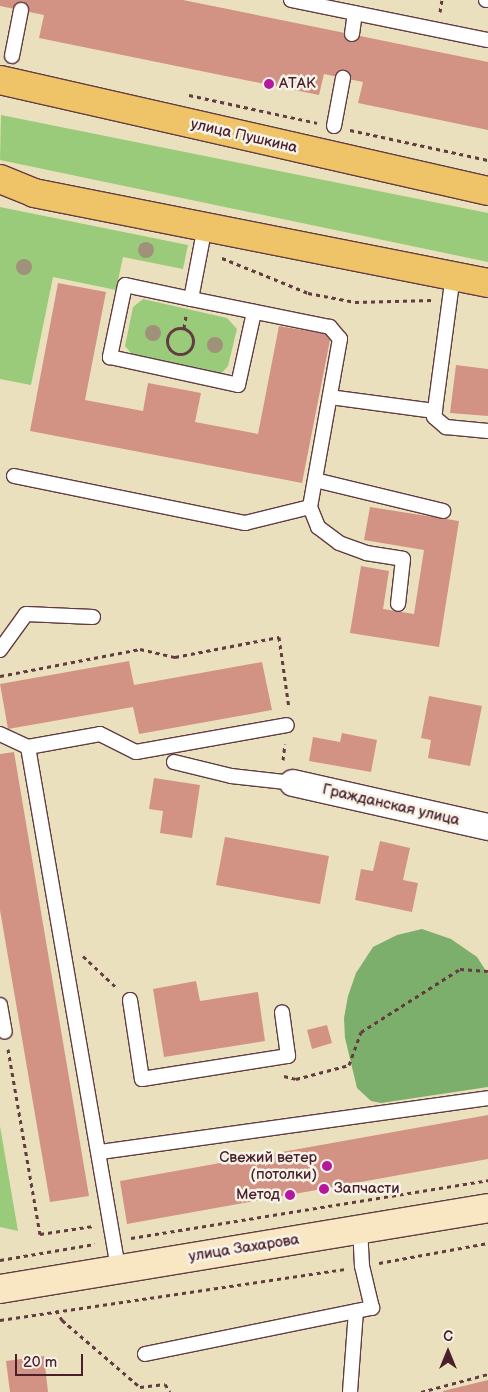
<!DOCTYPE html>
<meta charset="utf-8">
<style>
body{margin:0}
#map{position:relative;width:488px;height:1392px;overflow:hidden;background:#ebe0bd;font-family:"Balsamiq Sans",sans-serif}
div>[style]{position:absolute}
[style*='--x']{left:calc(var(--x)*1px);top:calc(var(--y)*1px);width:calc(var(--w)*1px);rotate:calc(var(--a)*1deg)}
.green>*{inset:0;background:#9acb7b}
.forest>*{inset:0;background:#7baf6b}
.building>*{inset:0;background:#d39384}
.path>*{height:3px;margin-top:-1.5px;transform-origin:0;background:repeating-linear-gradient(90deg,#623c41 0 4px,transparent 0 8px)}
.path>.ring{margin:-1.5px;padding:0;box-sizing:content-box;background:none;border:3px solid #623c41;border-radius:50%}
.roads{filter:drop-shadow(1px 0 #623c41) drop-shadow(-1px 0 #623c41) drop-shadow(0 1px #623c41) drop-shadow(0 -1px #623c41)}
.service>*{height:14px;margin:-7px;padding:0 7px;transform-origin:7px;border-radius:7px;background:#fff}
.minor>*{height:26px;margin:-13px;padding:0 13px;transform-origin:13px;border-radius:13px;background:#fff}
.secondary>*{height:28px;margin:-14px;padding:0 14px;transform-origin:14px;border-radius:14px;background:#f9e7c3}
.primary>*{height:28px;margin:-14px;padding:0 14px;transform-origin:14px;border-radius:14px;background:#efc469}
.trees>*{width:16px;height:16px;margin:-8px;border-radius:50%;background:#a0927a}
.dots>*{width:14px;height:14px;translate:-50% -50%;box-sizing:border-box;border:2px solid #f7f3e8;border-radius:50%}
span{translate:-50% -50%;white-space:nowrap;text-align:center;line-height:1.15;-webkit-text-stroke:5px #f7f3e8;paint-order:stroke}
.poi-label{font-size:15px;color:#4a1f2b}
.left{translate:0 -50%;text-align:left}
.right{translate:-100% -50%;text-align:right}
.street-label{font-size:15px;color:#4a1f2b}
.north{position:absolute;left:423px;top:1327px;width:50px;height:50px;-webkit-text-stroke:4px #f7f3e8;paint-order:stroke;rotate:0deg;font-size:14px;font-weight:700;line-height:20px;text-align:center;color:#4a1f2b}
.north::after{content:'';display:block;margin:auto;width:18px;height:22px;background:#4a1f2b;clip-path:polygon(50% 0,100% 100%,50% 72%,0 100%)}
.scale{position:absolute;left:15px;top:1354px;width:68px;height:22px;box-sizing:border-box;border:2px solid #4a1f2b;border-top:0;padding-left:6px;font-size:15px;line-height:18px;white-space:nowrap;color:#4a1f2b;-webkit-text-stroke:4px #f7f3e8;paint-order:stroke}
</style>
<div id="map">
<div class="green">
<div style="clip-path:polygon(1px 115px,488px 213px,488px 262px,0 160px)"></div>
<div style="clip-path:polygon(0 207px,188px 245px,183px 269px,123px 257px,116px 290px,53px 277px,31px 385px,0 379px)"></div>
<div style="clip-path:polygon(143px 299px,227px 318px,237px 329px,228px 366px,219px 376px,136px 359px,125px 346px,133px 307px)"></div>
<div style="clip-path:polygon(0 1126px,18px 1231px,0 1227px)"></div>
</div>
<div class="forest">
<div style="clip-path:polygon(422px 929px,451px 939px,477px 957px,488px 974px,488px 1087px,381px 1103px,371px 1101px,357px 1088px,345px 1038px,344px 1018px,348px 996px,356px 973px,373px 947px,397px 935px)"></div>
</div>
<div class="building">
<div style="clip-path:polygon(0 0,183px 0,488px 62px,488px 130px,358px 103px,363px 82px,343px 78px,324px 74px,319px 95px,39px 38px,44px 15px,0 6px)"></div>
<div style="clip-path:polygon(58px 283px,106px 292px,85px 400px,143px 411px,148px 383px,201px 393px,195px 422px,258px 434px,279px 326px,331px 335px,302px 483px,30px 431px)"></div>
<div style="clip-path:polygon(456px 365px,488px 369px,488px 416px,450px 413px)"></div>
<div style="clip-path:polygon(370px 507px,459px 521px,439px 647px,350px 633px,361px 566px,389px 571px,383px 609px,414px 614px,424px 550px,364px 540px)"></div>
<div style="clip-path:polygon(129px 661px,134px 685px,262px 662px,272px 710px,139px 734px,133px 707px,8px 729px,0 684px)"></div>
<div style="clip-path:polygon(429px 696px,482px 706px,470px 766px,428px 758px,431px 740px,421px 738px)"></div>
<div style="clip-path:polygon(342px 733px,377px 740px,371px 772px,309px 761px,313px 737px,340px 742px)"></div>
<div style="clip-path:polygon(14px 752px,89px 1196px,50px 1202px,0 910px,0 754px)"></div>
<div style="clip-path:polygon(154px 778px,200px 785px,192px 838px,160px 833px,163px 811px,149px 809px)"></div>
<div style="clip-path:polygon(225px 837px,329px 856px,320px 904px,216px 885px)"></div>
<div style="clip-path:polygon(380px 841px,410px 848px,403px 880px,418px 883px,412px 912px,355px 900px,361px 869px,373px 871px)"></div>
<div style="clip-path:polygon(196px 981px,200px 1001px,258px 992px,265px 1041px,164px 1057px,153px 989px)"></div>
<div style="clip-path:polygon(327px 1025px,332px 1043px,312px 1049px,307px 1030px)"></div>
<div style="clip-path:polygon(488px 1115px,488px 1159px,127px 1224px,120px 1181px)"></div>
<div style="clip-path:polygon(44px 1356px,48px 1392px,10px 1392px,6px 1361px)"></div>
<div style="clip-path:polygon(488px 1380px,488px 1392px,443px 1392px,443px 1391px)"></div>
</div>
<div class="path">
<div style="--x:440;--y:12;--w:12;--a:-81"></div>
<div style="--x:189;--y:95;--w:131;--a:12.3"></div>
<div style="--x:350;--y:130;--w:141;--a:12.3"></div>
<div style="--x:222;--y:258;--w:93;--a:22.1"></div>
<div style="--x:308;--y:293;--w:48;--a:10.8"></div>
<div style="--x:355;--y:302;--w:78;--a:-1.5"></div>
<div class="ring" style="left:167px;top:328px;width:23px;height:23px"></div>
<div style="--x:184;--y:328;--w:12;--a:-81"></div>
<div style="--x:0;--y:676;--w:143;--a:-10.9"></div>
<div style="--x:140;--y:649;--w:36;--a:13"></div>
<div style="--x:175;--y:657;--w:106;--a:-10.9"></div>
<div style="--x:279;--y:637;--w:72;--a:82"></div>
<div style="--x:283;--y:760;--w:16;--a:-83"></div>
<div style="--x:83;--y:956;--w:47;--a:43.3"></div>
<div style="--x:8;--y:1049;--w:188;--a:80.2"></div>
<div style="--x:40;--y:1234;--w:54;--a:-8.6"></div>
<div style="--x:284;--y:1076;--w:12;--a:14"></div>
<div style="--x:296;--y:1079;--w:55;--a:-14.8"></div>
<div style="--x:349;--y:1065;--w:35;--a:-70"></div>
<div style="--x:361;--y:1032;--w:117;--a:-32.5"></div>
<div style="--x:460;--y:969;--w:28;--a:4"></div>
<div style="--x:131;--y:1238;--w:362;--a:-9.2"></div>
<div style="--x:0;--y:1260;--w:96;--a:-9.6"></div>
<div style="--x:379;--y:1263;--w:111;--a:-10.4"></div>
<div style="--x:56;--y:1310;--w:12;--a:59"></div>
<div style="--x:62;--y:1320;--w:103;--a:40.7"></div>
<div style="--x:140;--y:1387;--w:25;--a:-7"></div>
<div style="--x:165;--y:1384;--w:9;--a:58"></div>
<div style="--x:0;--y:1320;--w:350;--a:-8.4"></div>
<div style="--x:421;--y:1392;--w:69;--a:-15"></div>
</div>
<div class="roads">
<div class="service">
<div style="--x:291;--y:0;--w:201;--a:11.5"></div>
<div style="--x:486;--y:0;--w:2;--a:0"></div>
<div style="--x:352;--y:34;--w:21;--a:-82"></div>
<div style="--x:12;--y:56;--w:47;--a:-78.9"></div>
<div style="--x:334;--y:126;--w:49;--a:-79.4"></div>
<div style="--x:453;--y:275;--w:143;--a:97.6"></div>
<div style="--x:434;--y:417;--w:16;--a:40"></div>
<div style="--x:446;--y:427;--w:42;--a:5.4"></div>
<div style="--x:191;--y:299;--w:67;--a:-168"></div>
<div style="--x:125;--y:285;--w:74;--a:101.8"></div>
<div style="--x:110;--y:357;--w:131;--a:12.3"></div>
<div style="--x:238;--y:385;--w:75;--a:-77.6"></div>
<div style="--x:330;--y:397;--w:106;--a:7.6"></div>
<div style="--x:14;--y:476;--w:236;--a:11.5"></div>
<div style="--x:245;--y:523;--w:67;--a:-13.8"></div>
<div style="--x:310;--y:507;--w:171;--a:-79.9"></div>
<div style="--x:340;--y:339;--w:16;--a:-130"></div>
<div style="--x:330;--y:327;--w:142;--a:-168.6"></div>
<div style="--x:191;--y:299;--w:74;--a:-79.1"></div>
<div style="--x:315;--y:480;--w:132;--a:13.6"></div>
<div style="--x:310;--y:507;--w:22;--a:68"></div>
<div style="--x:318;--y:527;--w:26;--a:37"></div>
<div style="--x:339;--y:543;--w:29;--a:20"></div>
<div style="--x:366;--y:553;--w:37;--a:9"></div>
<div style="--x:403;--y:559;--w:45;--a:96.3"></div>
<div style="--x:0;--y:650;--w:44;--a:-54.2"></div>
<div style="--x:26;--y:614;--w:67;--a:2.6"></div>
<div style="--x:0;--y:734;--w:31;--a:25"></div>
<div style="--x:28;--y:747;--w:529;--a:80.2"></div>
<div style="--x:28;--y:747;--w:73;--a:-10.2"></div>
<div style="--x:100;--y:734;--w:40;--a:26.6"></div>
<div style="--x:136;--y:752;--w:153;--a:-10.1"></div>
<div style="--x:174;--y:762;--w:59;--a:13.8"></div>
<div style="--x:231;--y:776;--w:62;--a:6.4"></div>
<div style="--x:130;--y:1000;--w:80;--a:81.4"></div>
<div style="--x:142;--y:1079;--w:148;--a:-9"></div>
<div style="--x:288;--y:1056;--w:44;--a:-97.8"></div>
<div style="--x:0;--y:1005;--w:27;--a:80"></div>
<div style="--x:100;--y:1152;--w:392;--a:-7.9"></div>
<div style="--x:145;--y:1354;--w:232;--a:-11.5"></div>
<div style="--x:372;--y:1308;--w:43;--a:-103.4"></div>
<div style="--x:362;--y:1266;--w:37;--a:-93"></div>
<div style="--x:350;--y:1392;--w:81;--a:-85.8"></div>
</div>
<div class="minor">
<div style="--x:293;--y:783;--w:200;--a:12.7"></div>
</div>
<div class="secondary">
<div style="--x:0;--y:1289;--w:495;--a:-9.4"></div>
</div>
<div class="primary">
<div style="--x:0;--y:80;--w:500;--a:12.81"></div>
<div style="--x:0;--y:179;--w:37;--a:22"></div>
<div style="--x:34;--y:193;--w:463;--a:11.2"></div>
</div>
</div>
<div class="trees">
<div style="left:146px;top:250px"></div>
<div style="left:24px;top:267px"></div>
<div style="left:153px;top:333px"></div>
<div style="left:215px;top:345px"></div>
</div>
<div class="dots">
<div style="left:269px;top:84px;background:#b5179e"></div>
<div style="left:327px;top:1166px;background:#b5179e"></div>
<div style="left:324px;top:1189px;background:#b5179e"></div>
<div style="left:290px;top:1195px;background:#b5179e"></div>
</div>
<div class="poi-label">
<span class="left" style="left:279px;top:84px">АТАК</span>
<span class="right" style="left:317px;top:1166px">Свежий ветер<br>(потолки)</span>
<span class="left" style="left:334px;top:1189px">Запчасти</span>
<span class="right" style="left:280px;top:1195px">Метод</span>
</div>
<div class="street-label">
<span style="left:244px;top:136px;rotate:13deg">улица Пушкина</span>
<span style="left:391px;top:805px;rotate:13deg">Гражданская улица</span>
<span style="left:244px;top:1248px;rotate:-9deg">улица Захарова</span>
</div>
<div class="north">С</div>
<div class="scale">20 m</div>
</div>
